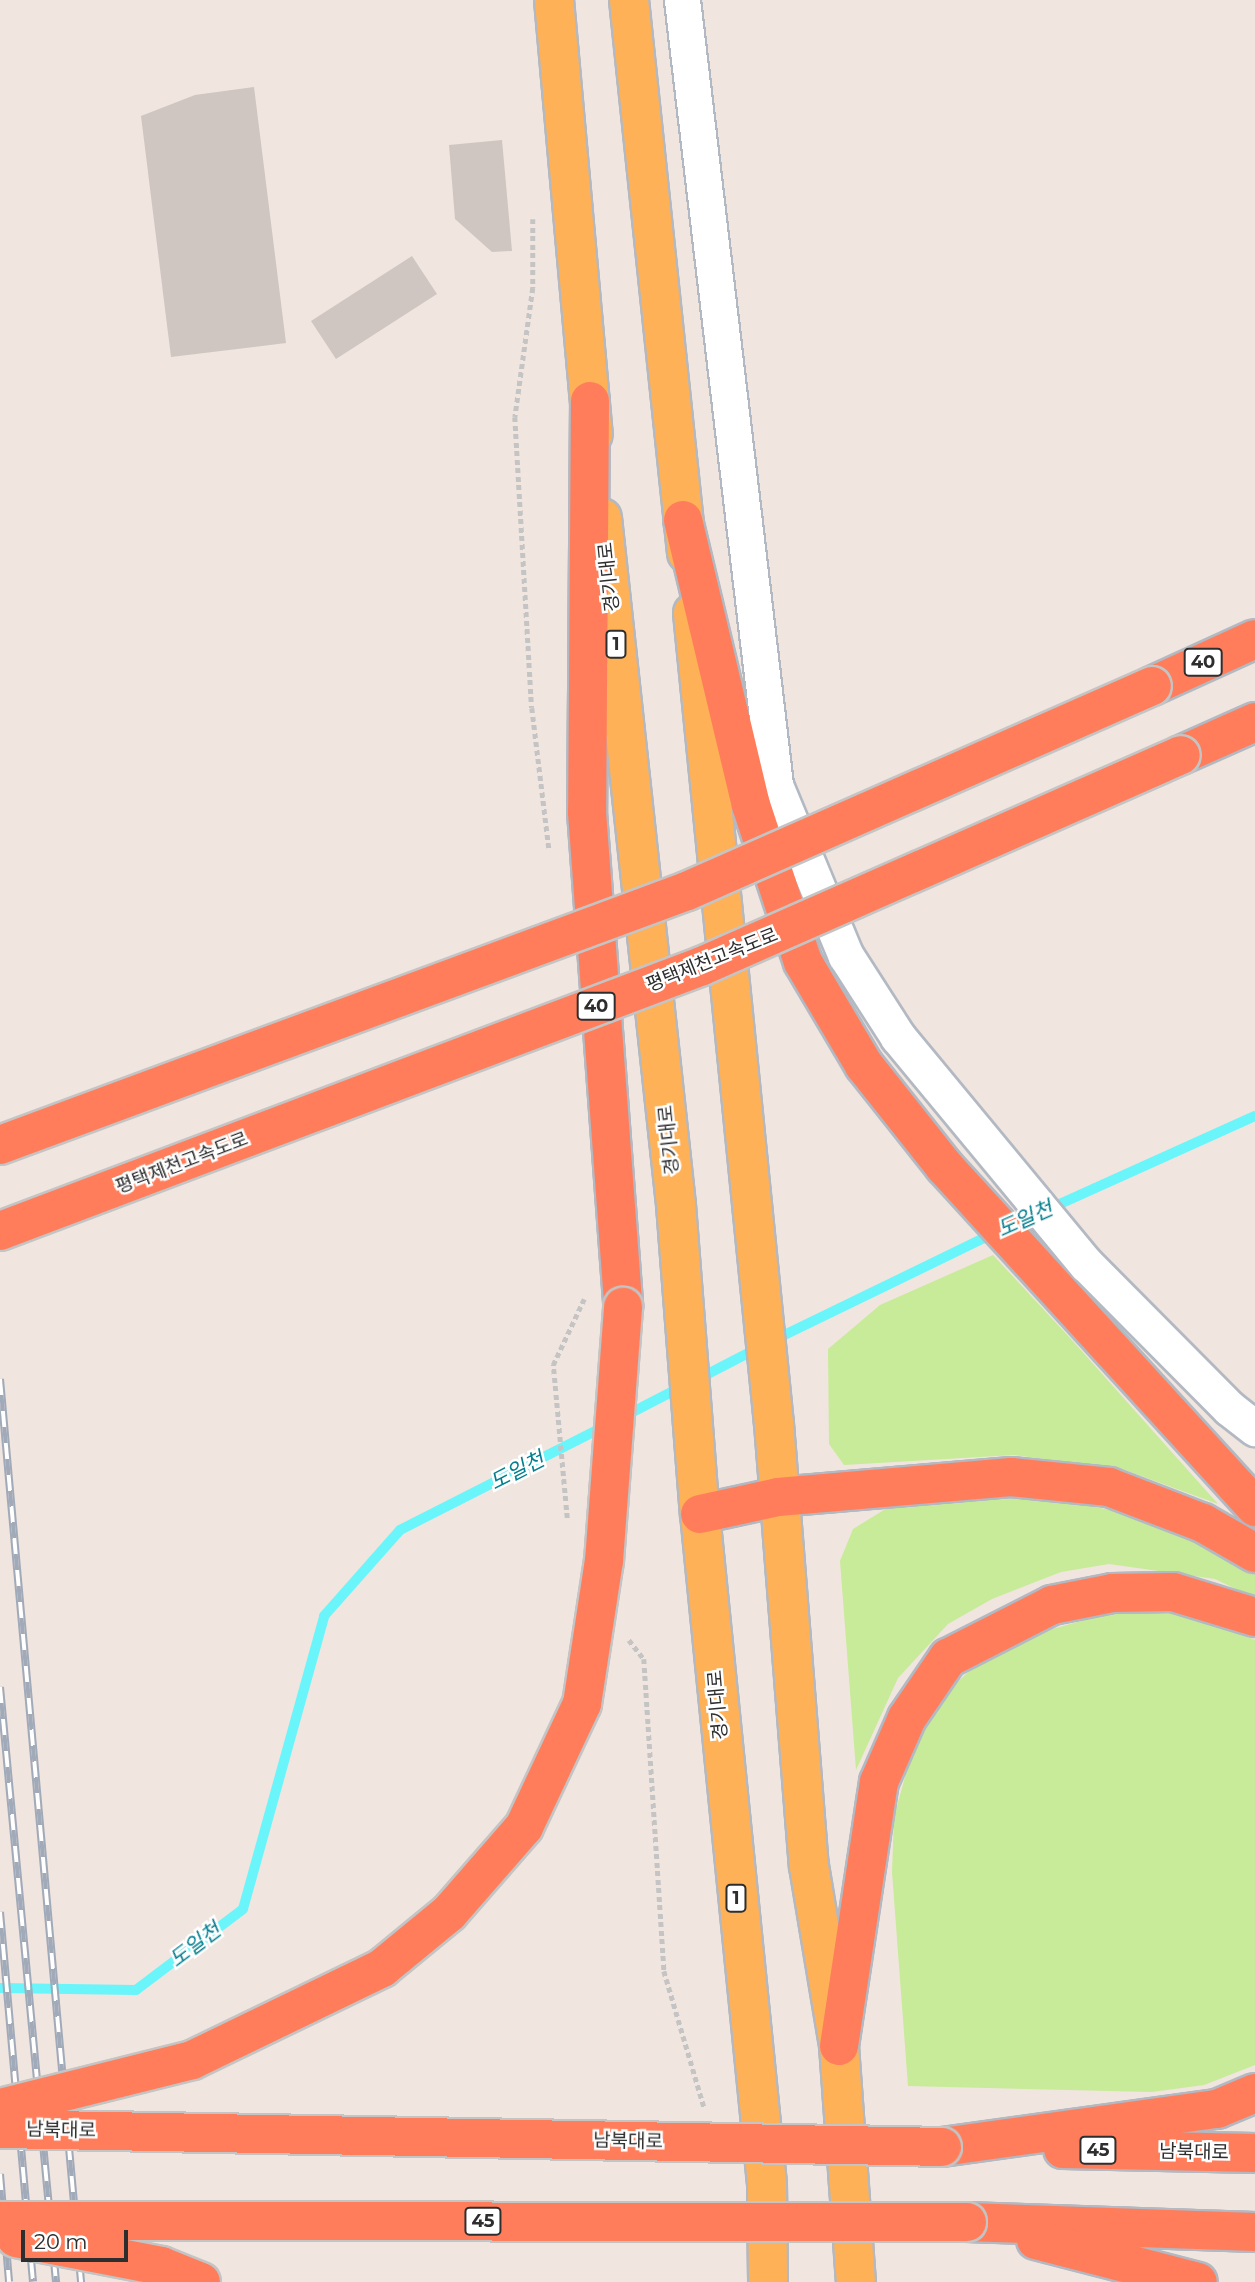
<!DOCTYPE html>
<meta charset="utf-8">
<style>
body{margin:0}
#map{position:relative;width:1255px;height:2282px;overflow:hidden;background:#f0e5df;font-family:Montserrat,"Noto Sans KR",sans-serif}
div>[style]{position:absolute}
[style*='--x']{left:calc(var(--x)*1px);top:calc(var(--y)*1px);width:calc(var(--w)*1px);rotate:calc(var(--a)*1deg)}
.green>*{inset:0;background:#c7eb98}
.stream>*{height:10px;margin:-5px;padding:0 5px;transform-origin:5px;border-radius:5px;background:#6af5fa}
.building>*{inset:0;background:#cfc6c1}
.path>*{height:4.5px;margin-top:-2.25px;transform-origin:0;background:repeating-linear-gradient(90deg,#c4c4c4 0 5px,transparent 0 8.5px)}
.roads{filter:drop-shadow(2px 0 #b3b9c2) drop-shadow(-2px 0 #b3b9c2) drop-shadow(0 2px #b3b9c2) drop-shadow(0 -2px #b3b9c2)}
.minor>*{height:35px;margin:-17.5px;padding:0 17.5px;transform-origin:17.5px;border-radius:17.5px;background:#fff}
.major>*{height:38px;margin:-19px;padding:0 19px;transform-origin:19px;border-radius:19px;background:#feb157}
.highway>*{height:38px;margin:-19px;padding:0 19px;transform-origin:19px;border-radius:19px;background:#ff7d5b}
.rail>*{height:8px;margin-top:-4px;transform-origin:0;background:repeating-linear-gradient(90deg,#fff 0 16px,#a1aab9 0 32px);box-sizing:border-box;border-block:2px solid #a1aab9}
.bridges{filter:drop-shadow(2px 0 #c4c4c4) drop-shadow(-2px 0 #c4c4c4) drop-shadow(0 2px #c4c4c4) drop-shadow(0 -2px #c4c4c4)}
.highway-bridge>*{height:38px;margin:-19px;padding:0 19px;transform-origin:19px;border-radius:19px;background:#ff7d5b}
span{translate:-50% -50%;white-space:nowrap;text-align:center;line-height:1.15;-webkit-text-stroke:5px #fff;paint-order:stroke}
.shield-label span{padding:2px 5px;background:#fff;border:2px solid;border-radius:5px;-webkit-text-stroke-width:0}
.shield-label{font-size:18px;color:#2e2e2e;font-weight:700}
.street-label{font-size:19px;color:#2e2e2e}
.water-label{font-size:21px;color:#047f8f;font-style:italic}
.scale{position:absolute;left:21px;top:2230px;width:107px;height:32px;box-sizing:border-box;border:4px solid #2e2e2e;border-top:0;padding-left:9px;font-size:21px;line-height:24px;white-space:nowrap;color:#2e2e2e;-webkit-text-stroke:5px #fff;paint-order:stroke}
</style>
<div id="map">
<div class="green">
<div style="clip-path:polygon(993px 1255px,1071px 1339px,1218px 1504px,1125px 1470px,1014px 1455px,844px 1465px,829px 1444px,828px 1349px,880px 1305px)"></div>
<div style="clip-path:polygon(1028px 1498px,1059px 1499px,1132px 1515px,1206px 1545px,1255px 1574px,1255px 1598px,1215px 1579px,1109px 1564px,1061px 1572px,992px 1599px,948px 1624px,898px 1678px,856px 1770px,840px 1561px,853px 1529px,892px 1505px)"></div>
<div style="clip-path:polygon(1120px 1610px,1163px 1610px,1207px 1619px,1255px 1640px,1255px 2065px,1204px 2085px,1152px 2092px,908px 2086px,892px 1872px,894px 1817px,911px 1755px,938px 1700px,981px 1660px,1031px 1635px)"></div>
</div>
<div class="stream">
<div style="--x:1009;--y:1227;--w:270;--a:-24.3"></div>
<div style="--x:772;--y:1341;--w:247;--a:-25.9"></div>
<div style="--x:698;--y:1379;--w:68;--a:-27.3"></div>
<div style="--x:623;--y:1417;--w:68;--a:-27.3"></div>
<div style="--x:0;--y:1988;--w:136;--a:0.8"></div>
<div style="--x:136;--y:1990;--w:134;--a:-37.1"></div>
<div style="--x:243;--y:1909;--w:304;--a:-74.5"></div>
<div style="--x:324;--y:1616;--w:115;--a:-48.5"></div>
<div style="--x:400;--y:1530;--w:230;--a:-26.9"></div>
</div>
<div class="building">
<div style="clip-path:polygon(254px 87px,286px 343px,171px 357px,141px 116px,195px 95px)"></div>
<div style="clip-path:polygon(502px 140px,512px 251px,492px 252px,455px 219px,449px 145px)"></div>
<div style="clip-path:polygon(412px 256px,437px 294px,336px 359px,311px 321px)"></div>
</div>
<div class="path">
<div style="--x:533;--y:219;--w:69;--a:90"></div>
<div style="--x:533;--y:288;--w:130;--a:97.9"></div>
<div style="--x:515;--y:417;--w:291;--a:86.7"></div>
<div style="--x:532;--y:708;--w:141;--a:83.1"></div>
<div style="--x:567;--y:1518;--w:154;--a:-95.2"></div>
<div style="--x:553;--y:1365;--w:73;--a:-64.8"></div>
<div style="--x:629;--y:1640;--w:24;--a:52"></div>
<div style="--x:644;--y:1659;--w:313;--a:86.3"></div>
<div style="--x:664;--y:1971;--w:142;--a:73.6"></div>
</div>
<div class="roads">
<div class="minor">
<div style="--x:682;--y:0;--w:790;--a:83.24"></div>
<div style="--x:775;--y:785;--w:185;--a:67.5"></div>
<div style="--x:846;--y:956;--w:96;--a:57.3"></div>
<div style="--x:898;--y:1037;--w:295;--a:50.4"></div>
<div style="--x:1086;--y:1264;--w:203;--a:45.2"></div>
<div style="--x:1229;--y:1408;--w:33;--a:38"></div>
</div>
<div class="major">
<div style="--x:554;--y:0;--w:436;--a:84.9"></div>
<div style="--x:629;--y:0;--w:556;--a:84.01"></div>
<div style="--x:602;--y:518;--w:691;--a:83.85"></div>
<div style="--x:676;--y:1205;--w:310;--a:85.6"></div>
<div style="--x:700;--y:1514;--w:673;--a:84.29"></div>
<div style="--x:767;--y:2184;--w:98;--a:89.4"></div>
<div style="--x:693;--y:613;--w:815;--a:84.3"></div>
<div style="--x:774;--y:1424;--w:443;--a:85.5"></div>
<div style="--x:809;--y:1866;--w:182;--a:80.5"></div>
<div style="--x:839;--y:2046;--w:237;--a:85.9"></div>
</div>
<div class="highway">
<div style="--x:590;--y:401;--w:411;--a:90.4"></div>
<div style="--x:587;--y:812;--w:496;--a:85.8"></div>
<div style="--x:683;--y:520;--w:293;--a:76.6"></div>
<div style="--x:751;--y:805;--w:165;--a:71.7"></div>
<div style="--x:803;--y:962;--w:120;--a:59.4"></div>
<div style="--x:864;--y:1065;--w:129;--a:51.6"></div>
<div style="--x:944;--y:1166;--w:462;--a:47.6"></div>
<div style="--x:1152;--y:686;--w:113;--a:-24.5"></div>
<div style="--x:1181;--y:755;--w:81;--a:-24"></div>
<div style="--x:700;--y:1514;--w:80;--a:-12.3"></div>
<div style="--x:778;--y:1497;--w:234;--a:-4.9"></div>
<div style="--x:1011;--y:1477;--w:99;--a:5.8"></div>
<div style="--x:1109;--y:1487;--w:101;--a:21"></div>
<div style="--x:1203;--y:1523;--w:60;--a:30"></div>
<div style="--x:839;--y:2046;--w:267;--a:-81.4"></div>
<div style="--x:879;--y:1782;--w:70;--a:-66.4"></div>
<div style="--x:907;--y:1718;--w:73;--a:-55.7"></div>
<div style="--x:948;--y:1658;--w:117;--a:-27"></div>
<div style="--x:1052;--y:1605;--w:61;--a:-11.3"></div>
<div style="--x:1112;--y:1593;--w:61;--a:-0.9"></div>
<div style="--x:1173;--y:1592;--w:86;--a:17"></div>
<div style="--x:942;--y:2147;--w:278;--a:-7.9"></div>
<div style="--x:1217;--y:2109;--w:41;--a:-22.8"></div>
<div style="--x:1063;--y:2149;--w:192;--a:1.2"></div>
<div style="--x:967;--y:2222;--w:288;--a:2"></div>
<div style="--x:1036;--y:2240;--w:167;--a:14.5"></div>
</div>
</div>
<div class="rail">
<div style="--x:0;--y:1379;--w:907;--a:84.87"></div>
<div style="--x:0;--y:1687;--w:598;--a:84.62"></div>
<div style="--x:0;--y:1912;--w:371;--a:84.9"></div>
<div style="--x:0;--y:2174;--w:108;--a:85.2"></div>
</div>
<div class="bridges">
<div class="highway-bridge">
<div style="--x:0;--y:1145;--w:732;--a:-20.29"></div>
<div style="--x:687;--y:891;--w:508;--a:-23.79"></div>
<div style="--x:0;--y:1231;--w:750;--a:-20.68"></div>
<div style="--x:702;--y:966;--w:523;--a:-23.77"></div>
<div style="--x:0;--y:2108;--w:198;--a:-14"></div>
<div style="--x:192;--y:2060;--w:211;--a:-25.8"></div>
<div style="--x:382;--y:1968;--w:87;--a:-39.4"></div>
<div style="--x:449;--y:1913;--w:114;--a:-48.9"></div>
<div style="--x:524;--y:1827;--w:136;--a:-64.8"></div>
<div style="--x:582;--y:1704;--w:145;--a:-81.3"></div>
<div style="--x:604;--y:1561;--w:255;--a:-85.7"></div>
<div style="--x:0;--y:2129;--w:942;--a:1.09"></div>
<div style="--x:0;--y:2221;--w:967;--a:0.06"></div>
<div style="--x:16;--y:2238;--w:148;--a:10.9"></div>
<div style="--x:161;--y:2266;--w:43;--a:21.8"></div>
</div>
</div>
<div class="shield-label">
<span style="left:616px;top:644px">1</span>
<span style="left:1203px;top:662px">40</span>
<span style="left:596px;top:1006px">40</span>
<span style="left:736px;top:1898px">1</span>
<span style="left:1098px;top:2150px">45</span>
<span style="left:483px;top:2221px">45</span>
</div>
<div class="street-label">
<span style="left:609px;top:577px;rotate:-96deg">경기대로</span>
<span style="left:712px;top:960px;rotate:-22deg">평택제천고속도로</span>
<span style="left:669px;top:1140px;rotate:-96deg">경기대로</span>
<span style="left:182px;top:1163px;rotate:-21deg">평택제천고속도로</span>
<span style="left:718px;top:1705px;rotate:-95deg">경기대로</span>
<span style="left:61px;top:2130px;rotate:1deg">남북대로</span>
<span style="left:628px;top:2141px;rotate:1deg">남북대로</span>
<span style="left:1194px;top:2152px;rotate:1deg">남북대로</span>
</div>
<div class="water-label">
<span style="left:1025px;top:1219px;rotate:-24deg">도일천</span>
<span style="left:517px;top:1471px;rotate:-27deg">도일천</span>
<span style="left:195px;top:1945px;rotate:-37deg">도일천</span>
</div>
<div class="scale">20 m</div>
</div>
